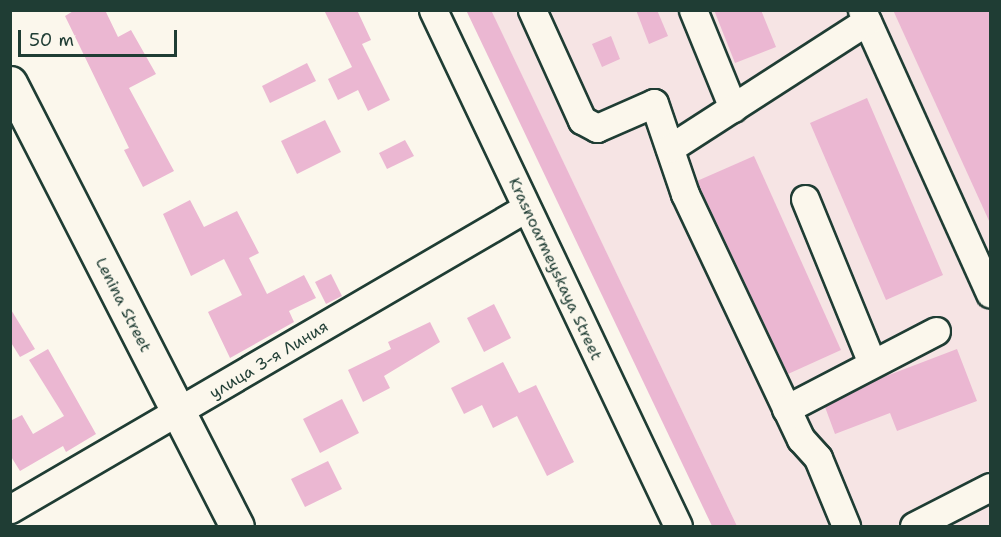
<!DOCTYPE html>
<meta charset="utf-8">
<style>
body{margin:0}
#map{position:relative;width:1001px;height:537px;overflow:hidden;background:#fbf7ec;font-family:"Shantell Sans",sans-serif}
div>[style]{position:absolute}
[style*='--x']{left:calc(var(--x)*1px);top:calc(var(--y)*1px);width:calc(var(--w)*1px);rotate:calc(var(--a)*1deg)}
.built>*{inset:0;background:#f6e4e4}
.building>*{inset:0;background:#ebb7d2}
.roads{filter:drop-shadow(2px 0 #1f3d34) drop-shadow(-2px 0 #1f3d34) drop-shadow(0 2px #1f3d34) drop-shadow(0 -2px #1f3d34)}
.minor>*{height:27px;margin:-13.5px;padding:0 13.5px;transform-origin:13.5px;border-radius:13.5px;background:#fbf7ec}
.major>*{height:33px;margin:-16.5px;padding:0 16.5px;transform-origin:16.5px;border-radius:16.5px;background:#fbf7ec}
span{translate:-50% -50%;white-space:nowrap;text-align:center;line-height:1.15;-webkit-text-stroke:4.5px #fbf7ec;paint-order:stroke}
.street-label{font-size:16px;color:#1f3d34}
.frame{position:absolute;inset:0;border:12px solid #1f3d34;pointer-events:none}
.scale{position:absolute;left:18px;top:30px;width:159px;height:27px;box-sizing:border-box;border:3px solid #1f3d34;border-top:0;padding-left:8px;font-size:18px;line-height:21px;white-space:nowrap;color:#1f3d34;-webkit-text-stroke:4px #fbf7ec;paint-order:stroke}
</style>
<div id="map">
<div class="built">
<div style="clip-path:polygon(491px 11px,990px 11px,990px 526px,737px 526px)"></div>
</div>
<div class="building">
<div style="clip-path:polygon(75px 10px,105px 10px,118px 37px,131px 30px,156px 74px,129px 88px,174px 171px,143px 187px,124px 150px,129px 148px,65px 16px)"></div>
<div style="clip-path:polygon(324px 10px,357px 10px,371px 40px,362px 44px,390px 100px,368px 111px,358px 90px,338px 100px,328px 79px,352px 67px)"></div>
<div style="clip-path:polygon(466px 10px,491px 10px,737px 526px,712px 526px)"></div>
<div style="clip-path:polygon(636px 10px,657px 10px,668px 36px,649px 44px)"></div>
<div style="clip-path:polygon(714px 10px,761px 10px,776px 47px,735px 63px)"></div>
<div style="clip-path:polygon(893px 10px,990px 10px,990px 223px)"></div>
<div style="clip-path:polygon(611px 36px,620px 59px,602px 67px,592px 44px)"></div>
<div style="clip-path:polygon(307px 63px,316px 81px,270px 103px,262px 86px)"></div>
<div style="clip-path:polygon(867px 98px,943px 275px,886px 300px,810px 123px)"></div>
<div style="clip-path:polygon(325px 120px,341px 152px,297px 174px,281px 141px)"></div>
<div style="clip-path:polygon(405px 140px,414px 156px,387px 169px,379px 153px)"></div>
<div style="clip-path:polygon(754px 156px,841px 350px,788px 374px,697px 181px)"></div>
<div style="clip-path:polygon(190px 200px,204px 227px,237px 211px,259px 253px,249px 258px,267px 294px,304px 275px,316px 298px,289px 311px,294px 322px,230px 358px,208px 312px,242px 295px,224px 259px,191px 276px,163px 214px)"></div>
<div style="clip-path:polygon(331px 274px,342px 296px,326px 304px,315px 282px)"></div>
<div style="clip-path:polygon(494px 304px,511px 338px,484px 352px,467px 318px)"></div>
<div style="clip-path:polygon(10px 308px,35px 349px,20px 357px,10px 341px)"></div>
<div style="clip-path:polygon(430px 322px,440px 342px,384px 376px,390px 388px,363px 402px,348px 370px,391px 349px,388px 342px)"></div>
<div style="clip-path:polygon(48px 349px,96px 434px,66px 452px,63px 446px,20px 471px,10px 455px,10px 421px,22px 415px,33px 434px,64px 416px,29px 360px)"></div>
<div style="clip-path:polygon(957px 349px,977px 401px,897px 431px,890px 413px,835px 434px,825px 407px,881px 378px)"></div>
<div style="clip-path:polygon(503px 362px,519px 393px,536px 385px,574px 462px,547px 476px,517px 416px,493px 428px,482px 405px,464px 414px,451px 388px)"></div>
<div style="clip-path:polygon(342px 399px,359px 433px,320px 453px,303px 419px)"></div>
<div style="clip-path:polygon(328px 461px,342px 489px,305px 507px,291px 479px)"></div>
</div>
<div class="roads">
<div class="minor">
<div style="--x:433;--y:10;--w:571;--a:64.6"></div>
<div style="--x:532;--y:10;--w:121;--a:65.6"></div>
<div style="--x:582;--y:120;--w:17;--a:28"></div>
<div style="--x:597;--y:128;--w:62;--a:-23.7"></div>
<div style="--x:654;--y:103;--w:96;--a:71.2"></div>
<div style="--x:685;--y:194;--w:271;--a:64.7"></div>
<div style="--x:801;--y:439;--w:25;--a:48"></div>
<div style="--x:818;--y:458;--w:74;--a:67.6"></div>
<div style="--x:693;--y:10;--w:106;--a:67.8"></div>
<div style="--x:862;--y:10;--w:311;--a:65.7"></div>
<div style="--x:670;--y:148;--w:234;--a:-32.8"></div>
<div style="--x:805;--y:199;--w:177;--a:67.8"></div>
<div style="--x:786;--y:409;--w:169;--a:-27.5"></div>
<div style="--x:10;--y:509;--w:597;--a:-30.26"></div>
<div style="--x:914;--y:526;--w:85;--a:-27.2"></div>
</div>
<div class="major">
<div style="--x:10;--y:83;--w:498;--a:62.9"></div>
</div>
</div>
<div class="street-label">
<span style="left:555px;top:269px;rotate:65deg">Krasnoarmeyskaya Street</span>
<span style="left:123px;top:305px;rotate:63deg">Lenina Street</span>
<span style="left:269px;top:360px;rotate:-31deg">улица 3-я Линия</span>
</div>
<div class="frame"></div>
<div class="scale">50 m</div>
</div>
